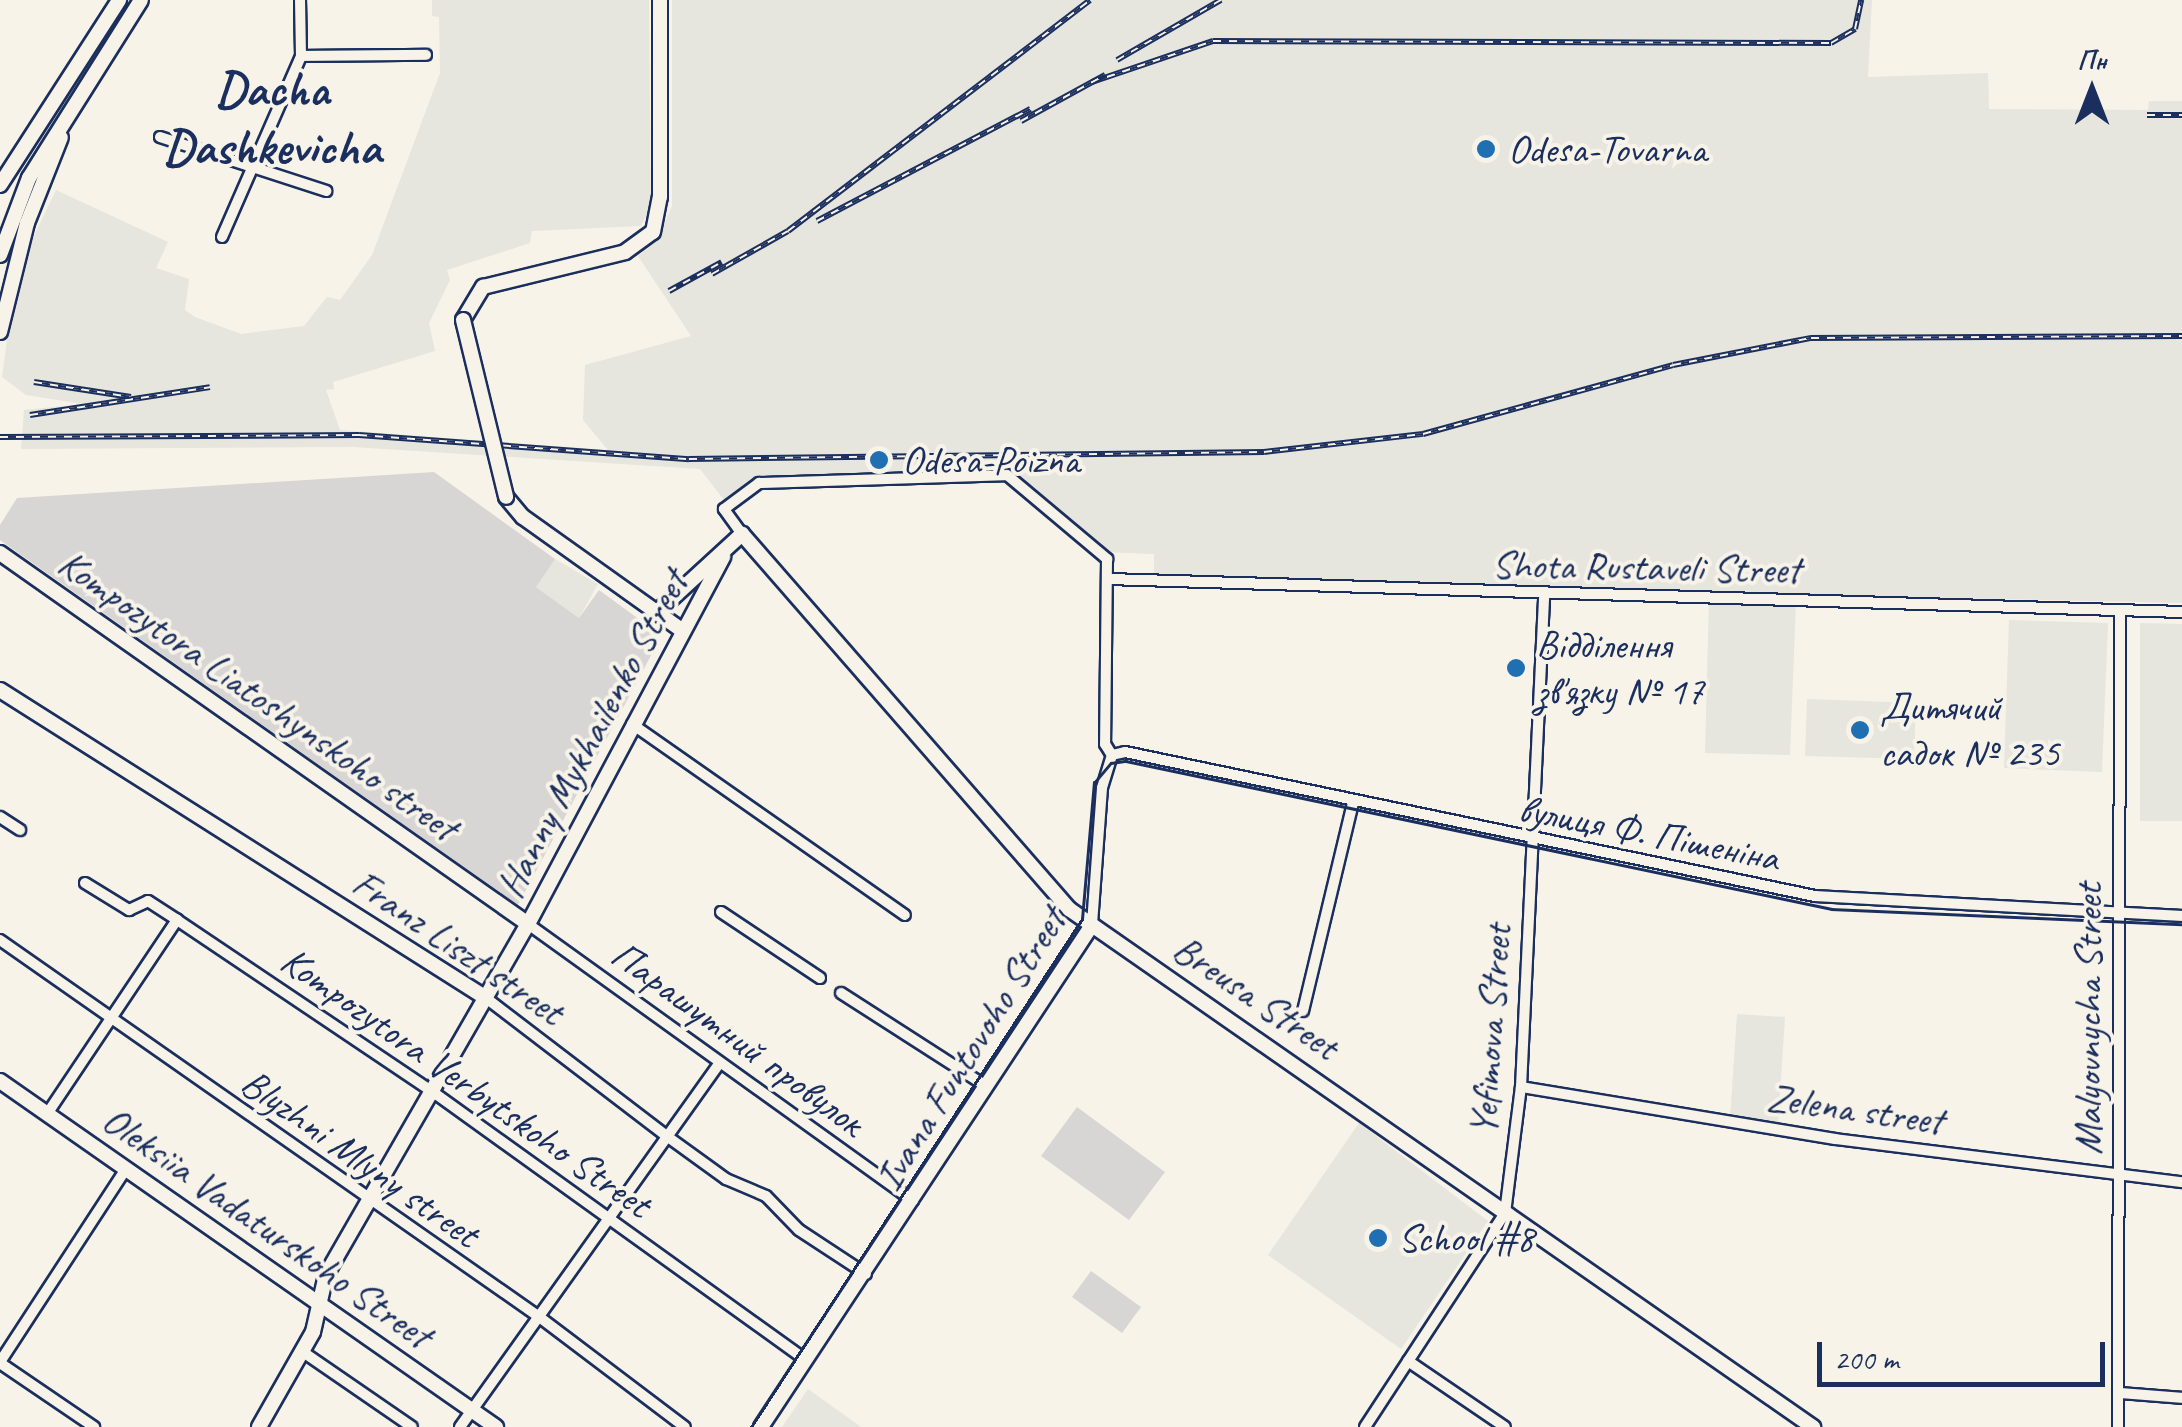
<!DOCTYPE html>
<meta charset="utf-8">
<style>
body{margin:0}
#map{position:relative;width:2182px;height:1427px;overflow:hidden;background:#f7f3e8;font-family:Caveat,sans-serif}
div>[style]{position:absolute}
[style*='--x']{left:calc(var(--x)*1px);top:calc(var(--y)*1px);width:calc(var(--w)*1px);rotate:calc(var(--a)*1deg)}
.built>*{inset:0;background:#e6e5de}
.green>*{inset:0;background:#d7d6d4}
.roads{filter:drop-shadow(2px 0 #1b2f5e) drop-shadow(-2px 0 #1b2f5e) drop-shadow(0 2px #1b2f5e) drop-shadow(0 -2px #1b2f5e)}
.street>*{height:10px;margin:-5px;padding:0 5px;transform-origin:5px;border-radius:5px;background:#f7f3e8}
.secondary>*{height:14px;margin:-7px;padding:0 7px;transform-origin:7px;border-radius:7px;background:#f7f3e8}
.tram>*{height:2.5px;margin:-1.25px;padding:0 1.25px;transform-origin:1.25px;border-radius:1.25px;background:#1b2f5e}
.rail>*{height:6px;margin-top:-3px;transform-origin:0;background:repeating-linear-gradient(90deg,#f7f3e8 0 8px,#1b2f5e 0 16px);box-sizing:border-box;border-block:2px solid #1b2f5e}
.bridges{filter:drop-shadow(2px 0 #1b2f5e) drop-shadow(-2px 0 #1b2f5e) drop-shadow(0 2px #1b2f5e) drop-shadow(0 -2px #1b2f5e)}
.secondary-bridge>*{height:14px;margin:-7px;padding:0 7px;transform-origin:7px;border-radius:7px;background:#f7f3e8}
.dots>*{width:28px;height:28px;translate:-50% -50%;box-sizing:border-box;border:5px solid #f7f3e8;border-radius:50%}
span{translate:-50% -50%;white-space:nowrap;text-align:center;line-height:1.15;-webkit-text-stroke:8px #f7f3e8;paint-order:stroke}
.poi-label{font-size:40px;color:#1b2f5e}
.left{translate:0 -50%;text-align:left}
.street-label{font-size:40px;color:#1b2f5e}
.district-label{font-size:50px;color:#1b2f5e;font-weight:700}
.north{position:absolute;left:2042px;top:40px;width:100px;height:100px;-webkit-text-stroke:8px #f7f3e8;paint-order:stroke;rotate:0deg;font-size:28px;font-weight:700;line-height:40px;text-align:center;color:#1b2f5e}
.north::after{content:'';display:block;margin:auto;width:35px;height:45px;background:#1b2f5e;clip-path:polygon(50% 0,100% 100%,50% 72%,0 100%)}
.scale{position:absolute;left:1817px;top:1342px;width:288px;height:45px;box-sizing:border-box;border:5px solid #1b2f5e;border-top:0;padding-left:12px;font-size:30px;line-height:35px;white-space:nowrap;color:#1b2f5e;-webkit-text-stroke:8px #f7f3e8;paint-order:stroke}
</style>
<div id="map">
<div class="built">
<div style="clip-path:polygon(432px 0,649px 0,651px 205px,641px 226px,532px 231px,530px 243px,447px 270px,450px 280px,429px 323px,435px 351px,333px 382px,334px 389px,326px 390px,340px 430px,608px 450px,583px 420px,585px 365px,691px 336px,638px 256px,656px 242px,672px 206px,672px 0,1872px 0,1868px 77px,1988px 73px,1989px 109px,2148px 110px,2149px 101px,2182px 101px,2182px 603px,1154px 581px,1154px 554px,1104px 552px,1011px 472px,758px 479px,724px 500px,700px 469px,353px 447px,21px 449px,24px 410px,83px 404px,26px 395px,2px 377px,16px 273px,56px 190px,168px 242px,156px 268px,189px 279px,185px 310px,195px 317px,241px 334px,304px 326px,327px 297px,340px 300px,372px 255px,440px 73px,439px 17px,432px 16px)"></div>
<div style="clip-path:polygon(555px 559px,598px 584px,579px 618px,535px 586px)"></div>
<div style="clip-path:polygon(1709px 600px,1796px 602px,1790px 755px,1705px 753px)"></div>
<div style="clip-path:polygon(2009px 620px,2108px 623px,2102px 772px,2004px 768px)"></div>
<div style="clip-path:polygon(2140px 623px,2182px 624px,2182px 821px,2140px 821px)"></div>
<div style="clip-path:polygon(1807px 699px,1916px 703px,1914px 759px,1805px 756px)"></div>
<div style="clip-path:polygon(1737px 1014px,1785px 1017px,1778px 1126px,1730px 1119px)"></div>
<div style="clip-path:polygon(1359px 1123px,1488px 1221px,1401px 1349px,1268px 1255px)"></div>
<div style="clip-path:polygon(808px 1389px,861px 1427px,782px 1427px)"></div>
</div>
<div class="green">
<div style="clip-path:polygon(434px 472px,555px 559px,536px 587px,579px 618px,599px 590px,647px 625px,656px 646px,518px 905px,0 540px,0 525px,17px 498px)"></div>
<div style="clip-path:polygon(1077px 1107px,1165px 1172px,1129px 1220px,1041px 1156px)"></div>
<div style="clip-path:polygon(1091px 1271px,1141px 1307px,1122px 1333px,1072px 1297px)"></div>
</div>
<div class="roads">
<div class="street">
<div style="--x:301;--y:56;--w:125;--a:-0.5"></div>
<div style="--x:160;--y:137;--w:175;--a:18"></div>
<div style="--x:222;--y:237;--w:197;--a:-66.4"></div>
<div style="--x:301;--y:56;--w:56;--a:-91"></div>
<div style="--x:742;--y:534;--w:31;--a:-126"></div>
<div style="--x:724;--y:509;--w:44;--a:-36.6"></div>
<div style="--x:759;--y:483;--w:248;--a:-1.8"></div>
<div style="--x:1007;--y:475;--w:131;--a:40"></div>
<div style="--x:1107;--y:559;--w:185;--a:90.6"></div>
<div style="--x:1105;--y:744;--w:13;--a:58"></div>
<div style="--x:1112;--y:755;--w:34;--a:107"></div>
<div style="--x:1102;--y:788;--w:137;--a:94.2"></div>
<div style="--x:1108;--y:579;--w:1075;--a:1.76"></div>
<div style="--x:632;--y:724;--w:333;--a:35"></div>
<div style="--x:1112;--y:755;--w:13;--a:-13"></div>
<div style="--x:1125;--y:752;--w:705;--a:11.79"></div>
<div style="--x:1815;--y:896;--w:368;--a:3.1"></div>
<div style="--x:0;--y:817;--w:24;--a:33"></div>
<div style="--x:85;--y:883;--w:52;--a:31.5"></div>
<div style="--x:129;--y:910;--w:21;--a:-25"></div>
<div style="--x:148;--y:901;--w:35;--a:33"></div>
<div style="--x:177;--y:920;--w:308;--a:33.9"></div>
<div style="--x:433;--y:1092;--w:459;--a:35.7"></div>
<div style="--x:721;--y:912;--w:119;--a:33.7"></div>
<div style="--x:528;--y:924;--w:474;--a:35.7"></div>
<div style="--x:0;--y:940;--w:656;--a:34.95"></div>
<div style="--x:538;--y:1316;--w:184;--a:37.1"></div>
<div style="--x:841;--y:993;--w:172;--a:32.7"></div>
<div style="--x:486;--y:998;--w:229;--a:37.4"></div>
<div style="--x:668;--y:1137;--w:72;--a:35.9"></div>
<div style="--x:726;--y:1179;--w:43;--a:23"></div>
<div style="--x:766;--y:1196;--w:47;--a:45.9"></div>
<div style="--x:799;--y:1230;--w:80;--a:33.3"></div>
<div style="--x:1303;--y:1011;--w:215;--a:-76.5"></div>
<div style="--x:1521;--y:1087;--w:318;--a:9.4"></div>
<div style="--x:1835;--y:1139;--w:350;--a:7.1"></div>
<div style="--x:47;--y:1114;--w:234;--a:-56.2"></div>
<div style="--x:303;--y:1352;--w:132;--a:34.5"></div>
<div style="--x:1408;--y:1361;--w:117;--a:34.2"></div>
<div style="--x:0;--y:1362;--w:229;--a:-56.9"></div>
<div style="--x:0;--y:1363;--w:114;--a:34.2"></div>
<div style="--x:2119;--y:1393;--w:63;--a:4.5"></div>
<div style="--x:460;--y:1427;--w:446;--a:-54.5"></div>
<div style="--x:1365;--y:1427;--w:256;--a:-56.8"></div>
<div style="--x:1505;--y:1213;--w:127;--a:-82.8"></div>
<div style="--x:1521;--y:1087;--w:493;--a:-87.3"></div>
<div style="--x:2118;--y:1427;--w:816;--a:-89.86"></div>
</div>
<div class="secondary">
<div style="--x:0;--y:185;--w:220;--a:-57.2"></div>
<div style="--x:0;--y:255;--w:82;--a:-69.4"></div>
<div style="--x:29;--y:178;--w:210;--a:-57.8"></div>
<div style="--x:463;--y:320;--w:39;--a:-59"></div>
<div style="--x:483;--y:287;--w:146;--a:-13.8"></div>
<div style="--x:625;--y:252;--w:34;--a:-36"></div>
<div style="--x:653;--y:232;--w:36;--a:-79"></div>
<div style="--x:660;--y:197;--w:197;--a:-90"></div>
<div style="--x:0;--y:332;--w:112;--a:-76.1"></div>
<div style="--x:27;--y:223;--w:92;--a:-68.4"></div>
<div style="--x:506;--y:497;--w:26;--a:50"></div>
<div style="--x:523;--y:517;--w:196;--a:35.5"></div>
<div style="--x:0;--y:553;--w:645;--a:35.09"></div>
<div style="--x:656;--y:613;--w:117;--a:-42.6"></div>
<div style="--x:742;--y:534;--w:498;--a:48.9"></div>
<div style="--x:1069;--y:909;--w:907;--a:34.85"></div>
<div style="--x:0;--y:690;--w:575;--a:32.36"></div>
<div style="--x:0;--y:1081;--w:605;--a:34.9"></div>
<div style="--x:259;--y:1427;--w:109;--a:-60.4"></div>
<div style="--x:313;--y:1332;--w:58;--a:-77.2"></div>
<div style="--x:326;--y:1275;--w:405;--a:-60.1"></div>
<div style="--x:528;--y:924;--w:416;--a:-62"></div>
<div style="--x:761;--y:1427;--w:601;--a:-56.6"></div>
</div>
</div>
<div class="tram">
<div style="--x:751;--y:1427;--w:606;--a:-56.91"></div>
<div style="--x:1082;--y:919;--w:137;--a:-85"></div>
<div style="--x:1094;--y:783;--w:26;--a:-50"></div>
<div style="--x:1111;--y:763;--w:15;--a:-8"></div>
<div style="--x:1126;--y:761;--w:721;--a:11.84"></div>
<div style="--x:1832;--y:909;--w:350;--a:2.5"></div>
</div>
<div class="rail">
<div style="--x:1117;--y:60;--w:120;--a:-30"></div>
<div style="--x:1092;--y:82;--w:128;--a:-18.7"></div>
<div style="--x:1213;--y:41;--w:618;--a:0.19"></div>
<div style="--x:1831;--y:43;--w:28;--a:-30"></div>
<div style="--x:1855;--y:29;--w:30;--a:-78"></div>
<div style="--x:2147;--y:115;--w:35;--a:0"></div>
<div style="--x:1021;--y:121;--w:96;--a:-28.7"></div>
<div style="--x:817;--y:221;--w:241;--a:-27.7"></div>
<div style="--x:712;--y:274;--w:87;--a:-29.5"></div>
<div style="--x:788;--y:231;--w:380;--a:-37.4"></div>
<div style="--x:669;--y:291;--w:60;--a:-28.7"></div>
<div style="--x:34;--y:382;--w:98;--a:8.8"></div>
<div style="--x:30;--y:415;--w:182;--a:-8.8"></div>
<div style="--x:0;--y:437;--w:359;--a:-0.3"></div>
<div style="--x:359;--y:435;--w:331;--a:4.2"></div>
<div style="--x:689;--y:459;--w:575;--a:-0.7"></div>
<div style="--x:1264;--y:452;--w:160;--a:-6.5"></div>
<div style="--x:1423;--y:434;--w:259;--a:-15.4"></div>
<div style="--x:1673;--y:365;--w:141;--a:-11.1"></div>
<div style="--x:1811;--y:338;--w:371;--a:-0.3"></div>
</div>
<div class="bridges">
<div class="secondary-bridge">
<div style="--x:463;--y:320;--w:182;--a:76.3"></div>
</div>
</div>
<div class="dots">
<div style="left:1486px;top:149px;background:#1f6fb2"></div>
<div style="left:879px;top:460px;background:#1f6fb2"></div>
<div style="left:1516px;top:668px;background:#1f6fb2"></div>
<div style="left:1860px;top:730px;background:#1f6fb2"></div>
<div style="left:1378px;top:1238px;background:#1f6fb2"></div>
</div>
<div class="poi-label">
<span class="left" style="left:1508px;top:149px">Odesa-Tovarna</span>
<span class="left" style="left:902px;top:460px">Odesa-Poizna</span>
<span class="left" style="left:1536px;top:668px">Відділення<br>зв'язку № 17</span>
<span class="left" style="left:1880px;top:730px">Дитячий<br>садок № 235</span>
<span class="left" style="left:1398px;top:1238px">School #8</span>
</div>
<div class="street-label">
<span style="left:1646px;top:567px;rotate:1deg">Shota Rustaveli Street</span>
<span style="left:258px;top:695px;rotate:35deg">Kompozytora Liatoshynskoho street</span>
<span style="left:592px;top:734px;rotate:-62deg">Hanny Mykhailenko Street</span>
<span style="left:1649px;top:833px;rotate:11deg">вулиця Ф. Пішеніна</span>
<span style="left:458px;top:947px;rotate:34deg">Franz Liszt street</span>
<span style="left:1256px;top:997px;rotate:34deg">Breusa Street</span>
<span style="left:2088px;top:1019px;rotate:-90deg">Malyovnycha Street</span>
<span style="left:1490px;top:1030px;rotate:-86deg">Yefimova Street</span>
<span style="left:738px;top:1038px;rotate:36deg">Парашутний провулок</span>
<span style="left:970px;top:1049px;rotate:-58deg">Ivana Funtovoho Street</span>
<span style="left:466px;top:1082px;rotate:35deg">Kompozytora Verbytskoho Street</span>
<span style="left:1855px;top:1109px;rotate:8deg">Zelena street</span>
<span style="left:360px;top:1158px;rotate:35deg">Blyzhni Mlyny street</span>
<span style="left:267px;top:1227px;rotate:35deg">Oleksiia Vadaturskoho Street</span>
</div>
<div class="district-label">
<span style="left:272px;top:117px">Dacha<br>Dashkevicha</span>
</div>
<div class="north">Пн</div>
<div class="scale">200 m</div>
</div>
